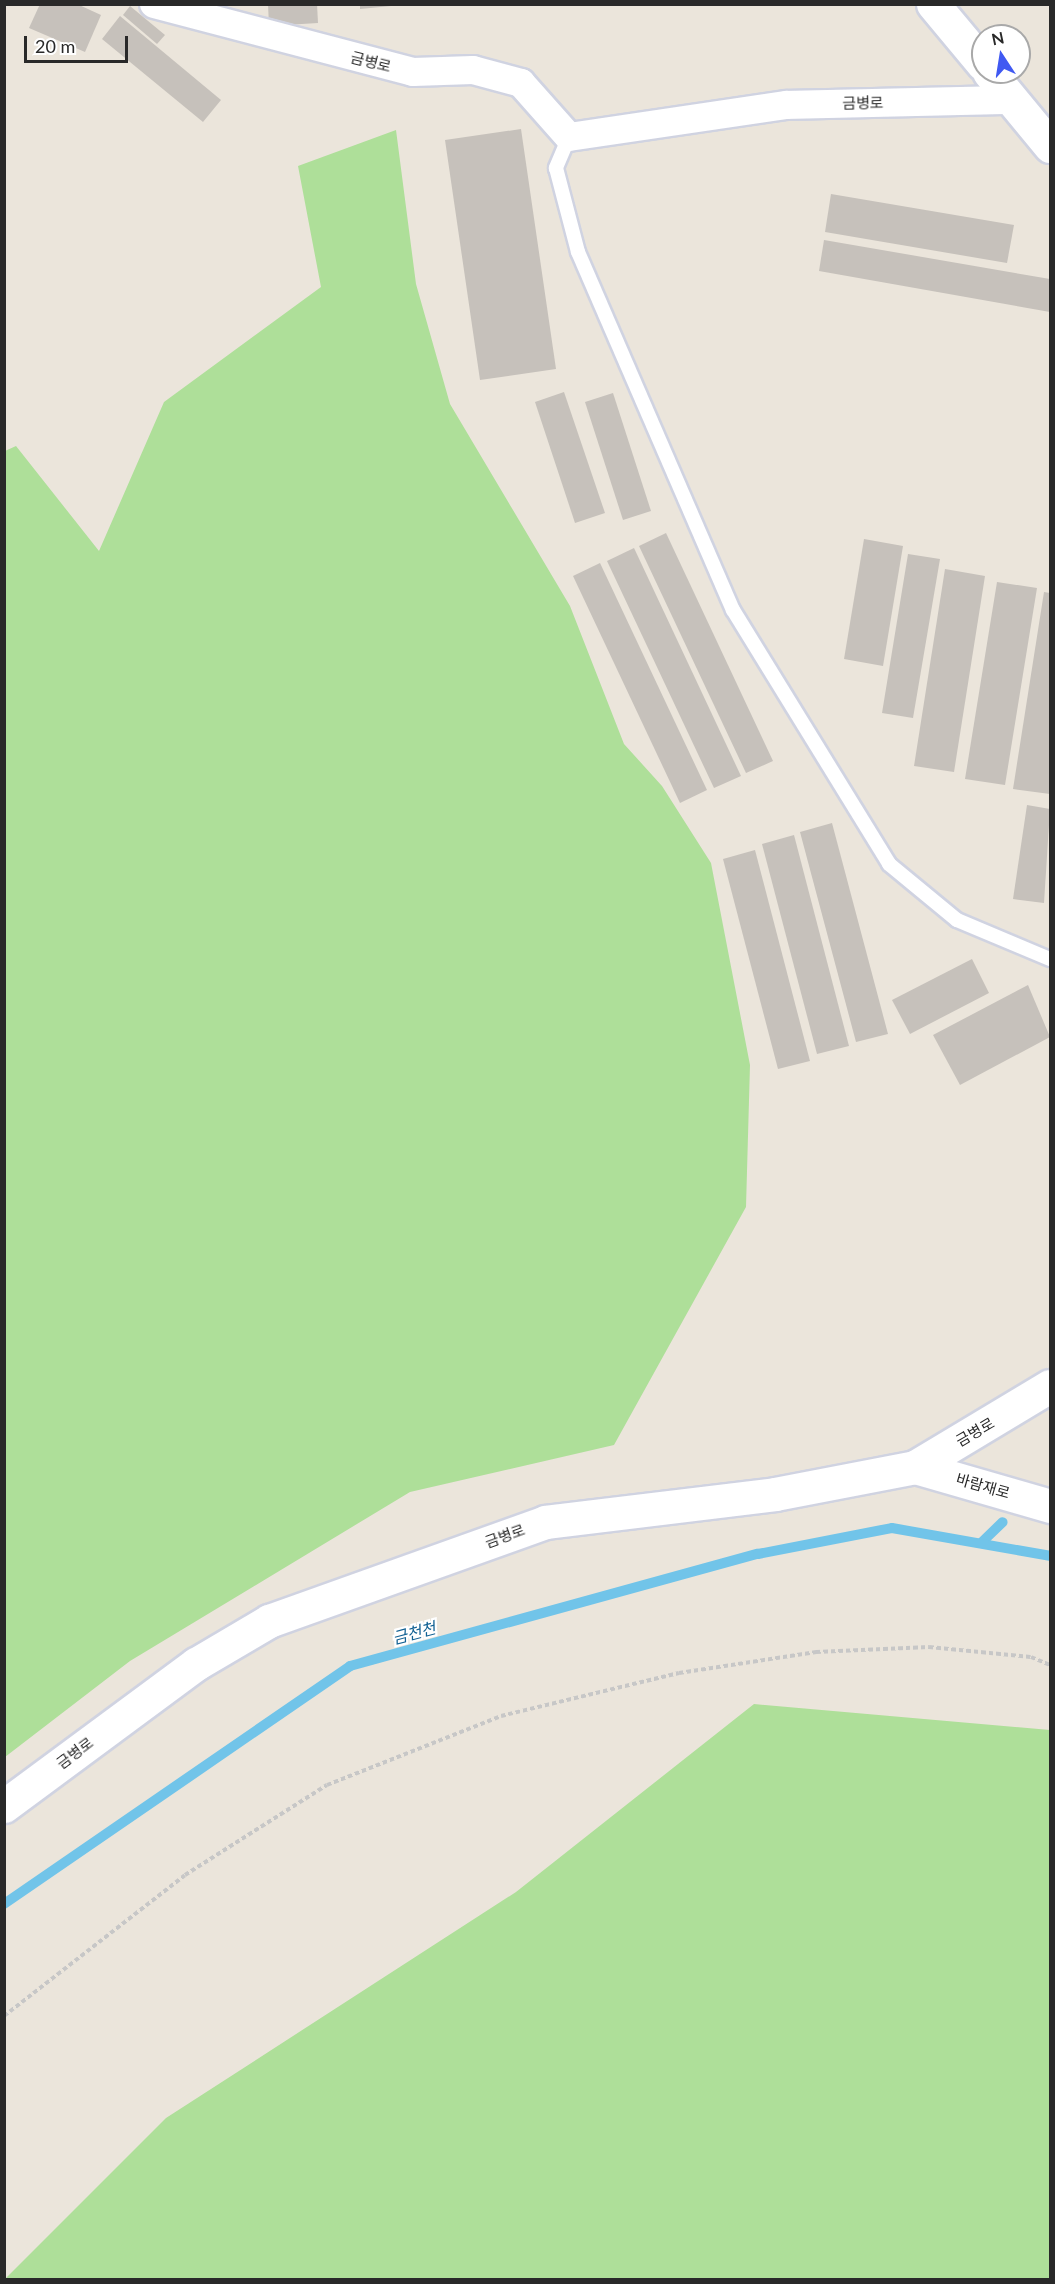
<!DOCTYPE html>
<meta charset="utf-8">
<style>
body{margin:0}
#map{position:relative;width:1055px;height:2284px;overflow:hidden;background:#ebe5db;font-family:Lato,"Noto Sans KR",sans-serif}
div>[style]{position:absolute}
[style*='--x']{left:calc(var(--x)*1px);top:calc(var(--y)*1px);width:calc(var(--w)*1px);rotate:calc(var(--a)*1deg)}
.green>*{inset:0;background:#aedf99}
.stream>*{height:10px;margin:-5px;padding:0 5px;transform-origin:5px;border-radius:5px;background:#71c4e9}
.building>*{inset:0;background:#c6c1bb}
.path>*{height:4px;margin-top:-2px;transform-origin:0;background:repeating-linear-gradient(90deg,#c7c7c7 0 4.5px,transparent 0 7.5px)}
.roads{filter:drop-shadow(2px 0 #d0d3e1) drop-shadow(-2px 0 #d0d3e1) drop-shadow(0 2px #d0d3e1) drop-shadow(0 -2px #d0d3e1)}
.service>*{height:14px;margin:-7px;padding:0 7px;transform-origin:7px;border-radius:7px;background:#fff}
.minor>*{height:28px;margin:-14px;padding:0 14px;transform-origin:14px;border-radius:14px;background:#fff}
.tertiary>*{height:33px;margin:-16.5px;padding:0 16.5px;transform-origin:16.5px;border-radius:16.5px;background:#fff}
span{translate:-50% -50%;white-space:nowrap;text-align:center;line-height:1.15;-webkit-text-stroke:4.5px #fff;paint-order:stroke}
.street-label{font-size:15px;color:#292929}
.water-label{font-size:16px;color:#126193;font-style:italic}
.frame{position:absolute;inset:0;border:6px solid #292929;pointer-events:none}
.north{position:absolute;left:971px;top:24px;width:60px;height:60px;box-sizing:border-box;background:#fff;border:2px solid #a9a9a9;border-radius:50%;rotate:348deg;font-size:16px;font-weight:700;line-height:24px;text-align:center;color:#292929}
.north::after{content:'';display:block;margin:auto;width:21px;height:27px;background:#4059f2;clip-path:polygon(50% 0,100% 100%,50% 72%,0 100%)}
.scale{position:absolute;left:24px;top:36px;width:104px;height:27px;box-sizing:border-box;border:3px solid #292929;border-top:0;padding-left:8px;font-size:18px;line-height:21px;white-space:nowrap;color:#292929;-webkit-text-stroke:4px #fff;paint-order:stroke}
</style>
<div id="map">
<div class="green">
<div style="clip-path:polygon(396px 130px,416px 284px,450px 404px,570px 606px,624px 744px,662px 786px,711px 863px,750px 1065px,746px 1207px,614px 1445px,410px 1492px,130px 1661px,5px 1757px,5px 451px,16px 446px,99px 551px,164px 402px,321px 287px,298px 166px)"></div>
<div style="clip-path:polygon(754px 1704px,1050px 1730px,1050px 2279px,5px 2279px,166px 2118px,516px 1892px)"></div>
</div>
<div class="stream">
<div style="--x:981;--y:1543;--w:30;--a:-44"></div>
<div style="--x:4;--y:1904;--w:420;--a:-34.5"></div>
<div style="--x:350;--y:1666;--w:423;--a:-15.4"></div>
<div style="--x:758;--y:1554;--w:136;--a:-11"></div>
<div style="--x:892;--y:1528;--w:160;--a:10"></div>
</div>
<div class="building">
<div style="clip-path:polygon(40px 4px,77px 4px,101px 15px,85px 52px,29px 28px)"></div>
<div style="clip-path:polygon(268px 4px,317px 4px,318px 23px,269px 26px)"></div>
<div style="clip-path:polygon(360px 4px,391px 4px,391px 6px,360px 9px)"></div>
<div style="clip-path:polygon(130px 6px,165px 35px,157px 44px,123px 15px)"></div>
<div style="clip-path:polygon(120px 16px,221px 100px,203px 122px,102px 39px)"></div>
<div style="clip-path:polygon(521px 129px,556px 369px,480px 380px,445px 140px)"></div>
<div style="clip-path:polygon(831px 194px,1014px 225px,1007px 263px,825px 232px)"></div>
<div style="clip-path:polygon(824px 240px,1050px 279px,1050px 312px,819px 271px)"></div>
<div style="clip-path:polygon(564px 392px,605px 513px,575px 523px,535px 402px)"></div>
<div style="clip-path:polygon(613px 393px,651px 511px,623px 520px,585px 402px)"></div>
<div style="clip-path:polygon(666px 533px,773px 761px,746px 773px,639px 546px)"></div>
<div style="clip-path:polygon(864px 539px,903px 546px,883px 666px,844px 659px)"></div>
<div style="clip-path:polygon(634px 548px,741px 776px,714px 788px,607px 561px)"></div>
<div style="clip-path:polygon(908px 554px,940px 559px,913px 718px,882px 713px)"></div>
<div style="clip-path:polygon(600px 563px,707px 790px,680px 803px,573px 576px)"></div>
<div style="clip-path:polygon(945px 569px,985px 576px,954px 772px,914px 766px)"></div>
<div style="clip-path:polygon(997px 582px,1037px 588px,1005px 785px,965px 779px)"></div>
<div style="clip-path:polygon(1044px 592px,1050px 593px,1050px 794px,1013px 789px)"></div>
<div style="clip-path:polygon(1027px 805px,1050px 809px,1044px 903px,1013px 899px)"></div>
<div style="clip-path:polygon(832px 823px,888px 1034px,856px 1042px,800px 832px)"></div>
<div style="clip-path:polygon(794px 835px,849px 1046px,817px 1054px,762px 844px)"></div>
<div style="clip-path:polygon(755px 850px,810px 1061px,778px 1069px,723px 859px)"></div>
<div style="clip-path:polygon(972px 959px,989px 993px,910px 1034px,892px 1000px)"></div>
<div style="clip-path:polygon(1028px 985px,1050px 1037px,960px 1085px,933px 1035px)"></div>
</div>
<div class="path">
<div style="--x:4;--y:2016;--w:229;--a:-37.9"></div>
<div style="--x:185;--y:1875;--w:168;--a:-32.4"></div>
<div style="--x:327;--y:1785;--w:187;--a:-21.6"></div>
<div style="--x:501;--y:1716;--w:183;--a:-13.6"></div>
<div style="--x:679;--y:1673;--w:139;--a:-8.7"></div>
<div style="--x:816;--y:1652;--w:113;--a:-2.5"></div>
<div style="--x:929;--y:1647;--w:102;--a:5.6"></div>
<div style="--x:1031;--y:1657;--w:21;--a:23"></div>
</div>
<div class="roads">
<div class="service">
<div style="--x:569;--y:137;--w:34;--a:113"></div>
<div style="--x:556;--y:168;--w:87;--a:75.3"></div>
<div style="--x:578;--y:252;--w:390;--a:66.6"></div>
<div style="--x:733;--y:610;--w:298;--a:58.4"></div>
<div style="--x:889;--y:864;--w:88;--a:39.5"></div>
<div style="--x:957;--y:920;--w:101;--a:22.8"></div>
</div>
<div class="minor">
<div style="--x:154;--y:4;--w:268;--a:14.7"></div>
<div style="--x:413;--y:72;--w:60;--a:-1.9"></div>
<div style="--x:473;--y:70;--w:50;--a:15.2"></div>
<div style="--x:521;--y:83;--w:72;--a:48.4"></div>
<div style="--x:569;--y:137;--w:220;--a:-8.4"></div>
<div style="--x:787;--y:105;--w:226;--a:-1.3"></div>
</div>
<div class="tertiary">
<div style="--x:933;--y:4;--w:78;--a:50.2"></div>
<div style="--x:989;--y:72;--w:96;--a:50.5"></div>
<div style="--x:915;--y:1467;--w:141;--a:16.1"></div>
<div style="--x:4;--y:1806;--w:239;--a:-36.5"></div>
<div style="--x:196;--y:1664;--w:85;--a:-30.5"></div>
<div style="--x:269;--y:1621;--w:293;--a:-19.7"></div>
<div style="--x:545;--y:1522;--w:232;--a:-6.9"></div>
<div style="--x:775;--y:1494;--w:143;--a:-10.9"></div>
<div style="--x:915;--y:1467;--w:157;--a:-31"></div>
</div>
</div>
<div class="street-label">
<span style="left:371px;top:62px;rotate:14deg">금병로</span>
<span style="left:863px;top:103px;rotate:-1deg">금병로</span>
<span style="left:975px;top:1432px;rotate:-30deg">금병로</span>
<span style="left:983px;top:1486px;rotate:16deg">바람재로</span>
<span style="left:505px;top:1536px;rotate:-20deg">금병로</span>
<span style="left:75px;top:1753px;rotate:-37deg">금병로</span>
</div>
<div class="water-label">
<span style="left:414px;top:1633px;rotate:-15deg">금천천</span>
</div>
<div class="frame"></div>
<div class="north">N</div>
<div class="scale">20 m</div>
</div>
